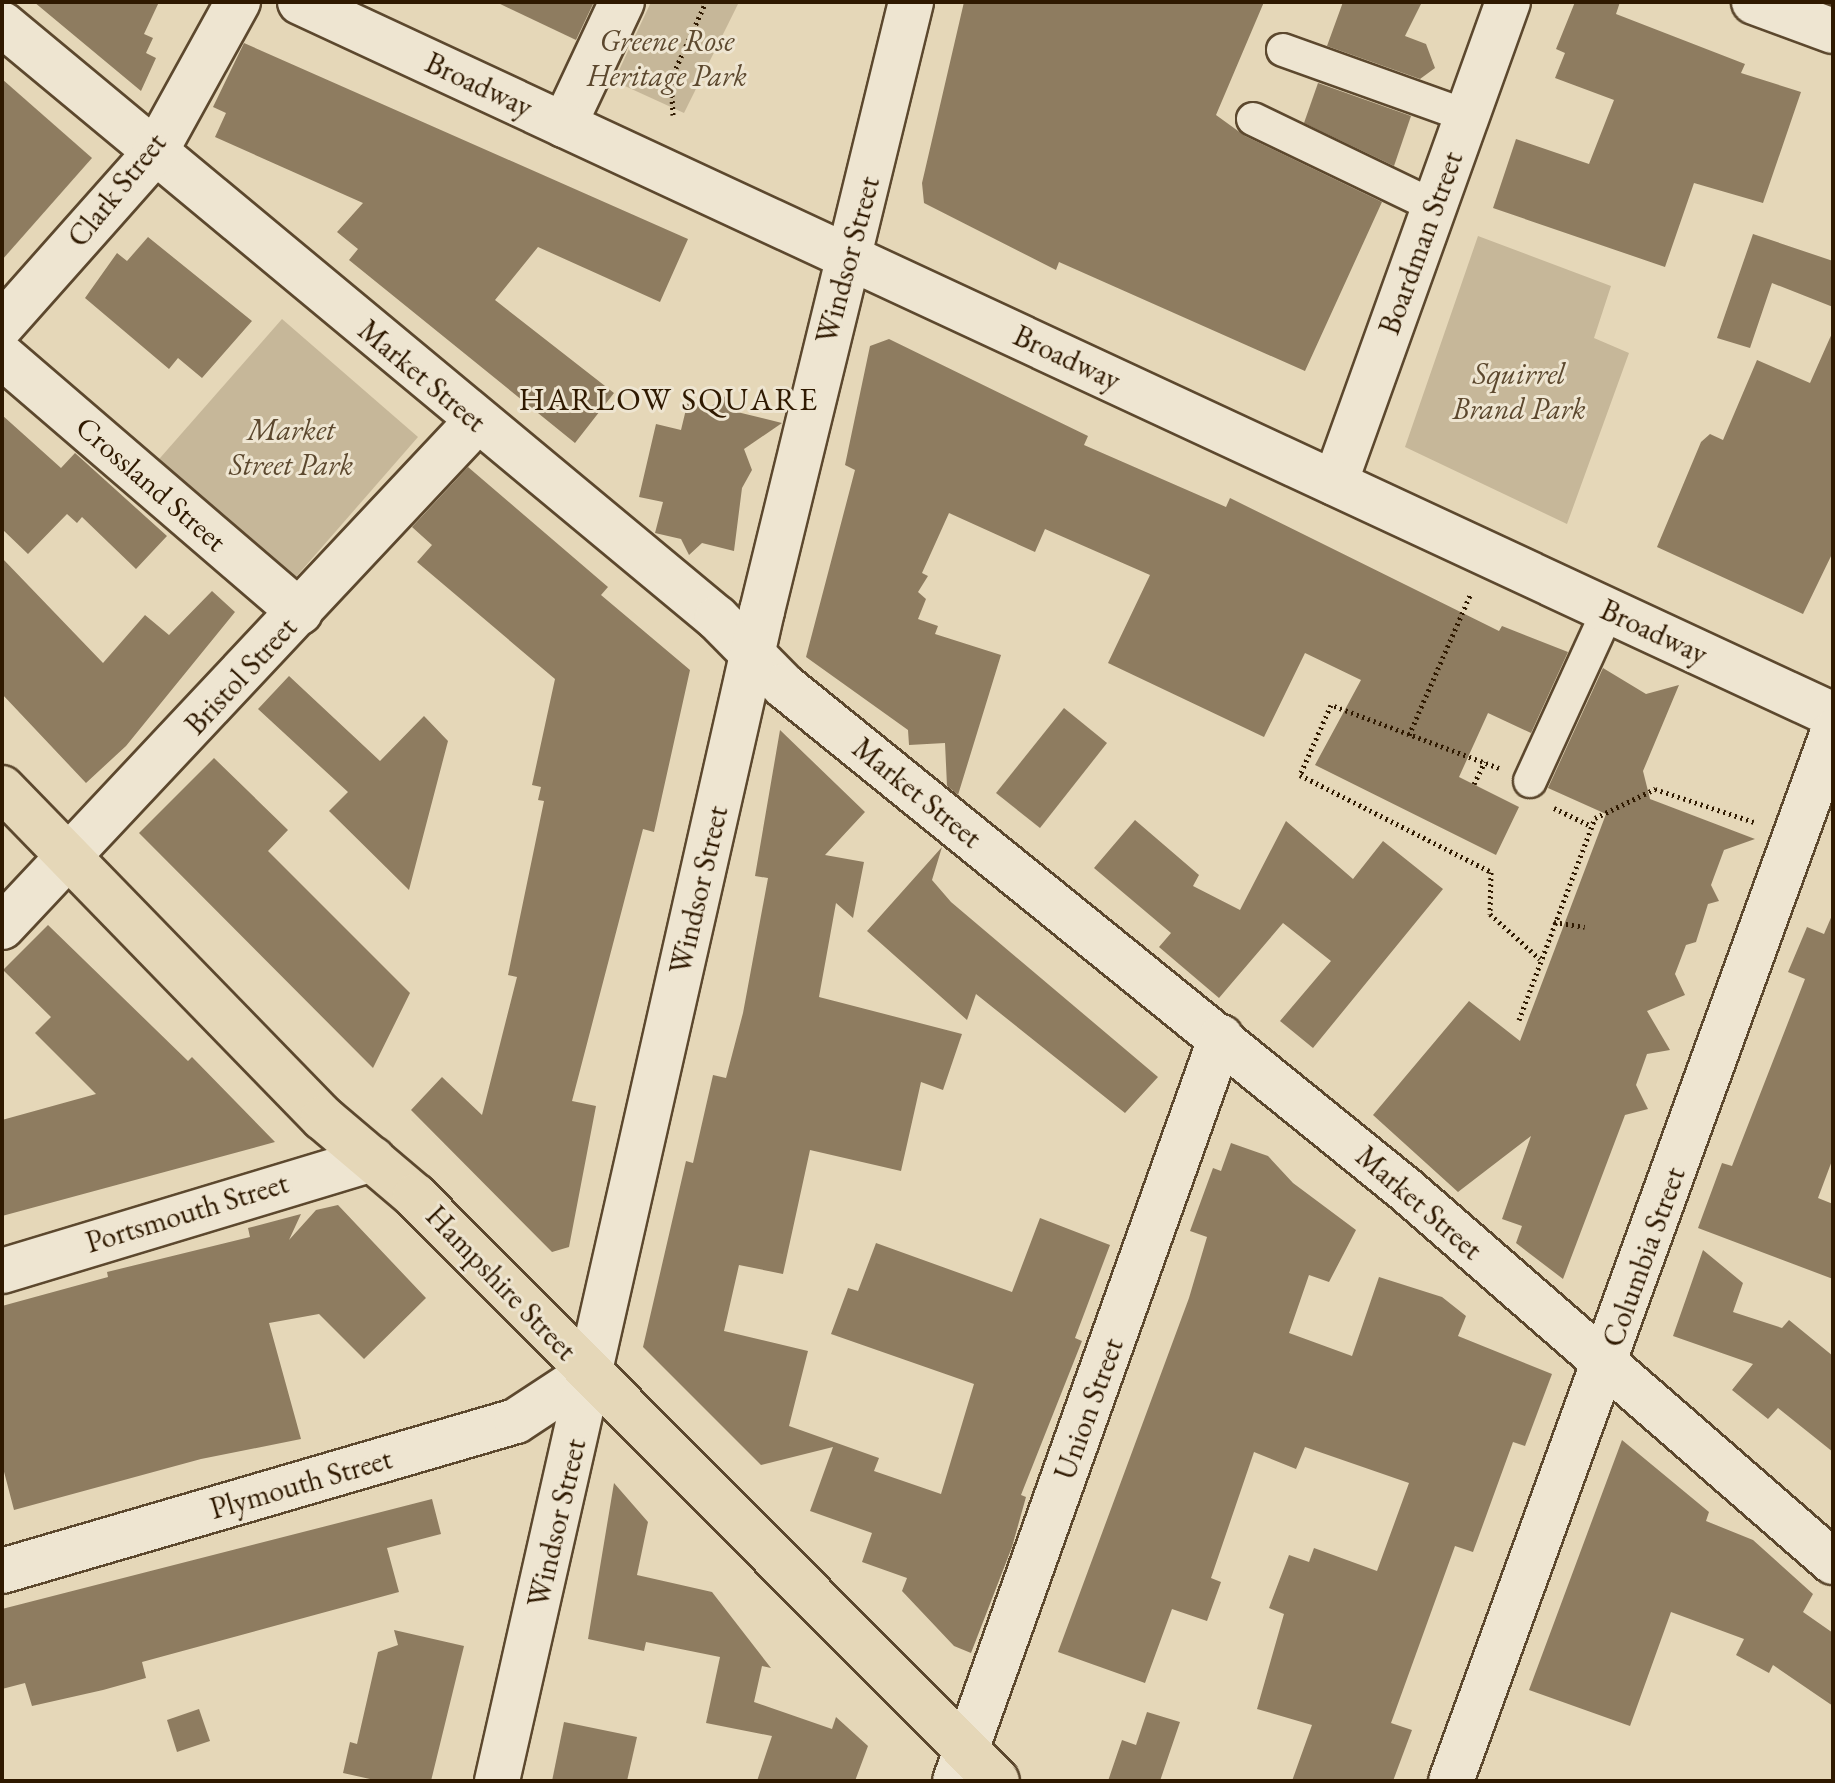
<!DOCTYPE html>
<style>
body{margin:0}
#map{position:relative;width:1835px;height:1783px;overflow:hidden;background:#e5d7b8;font-family:"EB Garamond",serif}
div>[style]{position:absolute}
[style*='--x']{left:calc(var(--x)*1px);top:calc(var(--y)*1px);width:calc(var(--w)*1px);rotate:calc(var(--a)*1deg)}
.green>*{inset:0;background:#c6b799}
.building>*{inset:0;background:#8e7c60}
.path>*{height:5px;margin-top:-2.5px;transform-origin:0;background:repeating-linear-gradient(90deg,#2f1900 0 2px,transparent 0 6px)}
.roads{filter:drop-shadow(2px 0 #5c482e) drop-shadow(-2px 0 #5c482e) drop-shadow(0 2px #5c482e) drop-shadow(0 -2px #5c482e)}
.pedestrian>*{height:32px;margin:-16px;padding:0 16px;transform-origin:16px;border-radius:16px;background:#eee5d1}
.minor>*{height:44px;margin:-22px;padding:0 22px;transform-origin:22px;border-radius:22px;background:#eee5d1}
.tertiary>*{height:44px;margin:-22px;padding:0 22px;transform-origin:22px;border-radius:22px;background:#eee5d1}
.secondary>*{height:44px;margin:-22px;padding:0 22px;transform-origin:22px;border-radius:22px;background:#eee5d1}
.primary>*{height:44px;margin:-22px;padding:0 22px;transform-origin:22px;border-radius:22px;background:#e5d7b8}
span{translate:-50% -50%;white-space:nowrap;text-align:center;line-height:1.15;-webkit-text-stroke:6px #eee5d1;paint-order:stroke}
.park-label{font-size:30px;color:#5c482e;font-style:italic}
.street-label{font-size:30px;color:#2f1900}
.neighbourhood-label{font-size:32px;color:#2f1900;letter-spacing:2px}
.frame{position:absolute;inset:0;border:4px solid #2f1900;pointer-events:none}
</style>
<div id="map">
<div class="green">
<div style="clip-path:polygon(651px 2px,739px 2px,684px 113px,614px 81px)"></div>
<div style="clip-path:polygon(1478px 236px,1611px 286px,1594px 338px,1629px 353px,1567px 524px,1405px 447px)"></div>
<div style="clip-path:polygon(282px 319px,418px 437px,282px 593px,146px 474px)"></div>
</div>
<div class="building">
<div style="clip-path:polygon(34px 2px,159px 2px,144px 34px,153px 38px,146px 53px,156px 58px,141px 91px)"></div>
<div style="clip-path:polygon(496px 2px,594px 2px,576px 40px)"></div>
<div style="clip-path:polygon(964px 2px,1264px 2px,1216px 115px,1245px 136px,1382px 202px,1305px 371px,1059px 262px,1056px 270px,924px 203px,922px 183px)"></div>
<div style="clip-path:polygon(1343px 2px,1422px 2px,1405px 36px,1426px 44px,1435px 68px,1420px 79px,1327px 46px)"></div>
<div style="clip-path:polygon(1575px 2px,1620px 2px,1616px 14px,1745px 64px,1741px 73px,1801px 92px,1763px 203px,1694px 183px,1665px 267px,1493px 208px,1516px 139px,1589px 164px,1614px 100px,1555px 78px,1565px 53px,1556px 49px)"></div>
<div style="clip-path:polygon(244px 43px,688px 239px,660px 302px,538px 247px,495px 300px,614px 393px,575px 443px,349px 260px,358px 249px,337px 232px,363px 203px,215px 137px,226px 113px,213px 107px)"></div>
<div style="clip-path:polygon(2px 79px,92px 158px,2px 260px)"></div>
<div style="clip-path:polygon(1318px 83px,1411px 116px,1394px 166px,1304px 123px)"></div>
<div style="clip-path:polygon(1753px 234px,1833px 261px,1833px 307px,1772px 283px,1750px 348px,1717px 338px)"></div>
<div style="clip-path:polygon(148px 237px,252px 321px,202px 378px,178px 358px,169px 369px,85px 298px,117px 253px,127px 261px)"></div>
<div style="clip-path:polygon(1833px 331px,1833px 552px,1803px 614px,1657px 547px,1701px 442px,1710px 434px,1723px 440px,1757px 360px,1810px 383px)"></div>
<div style="clip-path:polygon(889px 339px,1088px 436px,1084px 445px,1226px 507px,1230px 498px,1499px 631px,1502px 626px,1568px 652px,1531px 733px,1488px 713px,1459px 777px,1519px 807px,1496px 855px,1315px 765px,1361px 680px,1305px 653px,1264px 737px,1108px 663px,1150px 575px,1045px 529px,1035px 552px,949px 513px,922px 573px,928px 576px,918px 592px,926px 599px,918px 619px,938px 626px,935px 634px,1001px 655px,958px 795px,947px 786px,945px 743px,909px 745px,908px 730px,806px 657px,855px 470px,845px 465px,870px 346px)"></div>
<div style="clip-path:polygon(724px 396px,733px 411px,782px 423px,744px 449px,752px 470px,742px 488px,734px 551px,702px 543px,689px 555px,681px 539px,655px 533px,663px 502px,639px 497px,656px 424px,681px 430px,688px 401px,711px 407px)"></div>
<div style="clip-path:polygon(2px 415px,61px 468px,75px 453px,167px 536px,136px 569px,82px 517px,77px 523px,67px 514px,28px 554px,2px 529px)"></div>
<div style="clip-path:polygon(468px 467px,608px 587px,601px 595px,690px 670px,654px 832px,643px 829px,572px 1101px,596px 1106px,569px 1247px,552px 1252px,411px 1110px,442px 1077px,482px 1115px,517px 977px,508px 975px,544px 801px,538px 800px,541px 787px,532px 785px,555px 679px,417px 562px,432px 545px,412px 527px)"></div>
<div style="clip-path:polygon(2px 558px,103px 663px,145px 615px,169px 635px,212px 591px,235px 612px,126px 746px,86px 783px,2px 694px)"></div>
<div style="clip-path:polygon(1603px 668px,1646px 694px,1679px 685px,1643px 771px,1650px 799px,1755px 839px,1724px 850px,1711px 885px,1719px 901px,1708px 904px,1696px 942px,1686px 945px,1675px 974px,1685px 995px,1647px 1011px,1670px 1050px,1647px 1054px,1636px 1085px,1648px 1109px,1625px 1115px,1563px 1279px,1516px 1243px,1522px 1226px,1502px 1219px,1531px 1136px,1458px 1192px,1373px 1115px,1469px 1001px,1520px 1041px,1606px 814px,1548px 788px)"></div>
<div style="clip-path:polygon(289px 676px,380px 761px,424px 716px,448px 741px,409px 890px,329px 811px,348px 792px,258px 709px)"></div>
<div style="clip-path:polygon(1064px 708px,1107px 743px,1040px 828px,996px 793px)"></div>
<div style="clip-path:polygon(780px 730px,865px 812px,825px 855px,864px 862px,853px 918px,836px 903px,819px 997px,962px 1034px,943px 1090px,921px 1082px,901px 1171px,810px 1150px,783px 1274px,739px 1265px,724px 1331px,808px 1351px,789px 1426px,879px 1458px,874px 1471px,941px 1494px,974px 1384px,831px 1334px,848px 1288px,858px 1291px,876px 1243px,1012px 1292px,1040px 1218px,1110px 1245px,1075px 1338px,1082px 1341px,1021px 1495px,1026px 1497px,1012px 1547px,971px 1653px,954px 1646px,902px 1591px,907px 1578px,862px 1562px,872px 1533px,810px 1511px,833px 1447px,761px 1465px,643px 1347px,686px 1161px,693px 1163px,713px 1075px,726px 1078px,743px 1013px,768px 878px,755px 876px)"></div>
<div style="clip-path:polygon(214px 758px,288px 830px,268px 851px,410px 993px,373px 1068px,139px 833px)"></div>
<div style="clip-path:polygon(1135px 820px,1199px 875px,1193px 886px,1240px 910px,1286px 821px,1353px 879px,1383px 841px,1443px 889px,1313px 1048px,1280px 1021px,1331px 961px,1283px 923px,1219px 998px,1159px 947px,1171px 933px,1094px 868px)"></div>
<div style="clip-path:polygon(942px 847px,932px 880px,951px 902px,1158px 1077px,1125px 1113px,976px 994px,967px 1020px,867px 931px)"></div>
<div style="clip-path:polygon(1833px 913px,1833px 1158px,1818px 1198px,1833px 1204px,1833px 1279px,1698px 1228px,1722px 1163px,1732px 1166px,1805px 979px,1788px 972px,1807px 927px,1824px 934px)"></div>
<div style="clip-path:polygon(48px 925px,188px 1061px,192px 1057px,275px 1142px,2px 1216px,2px 1120px,96px 1094px,35px 1033px,51px 1017px,3px 970px)"></div>
<div style="clip-path:polygon(1231px 1143px,1268px 1156px,1293px 1183px,1356px 1230px,1329px 1282px,1309px 1275px,1289px 1333px,1352px 1356px,1379px 1277px,1442px 1297px,1466px 1316px,1458px 1336px,1552px 1374px,1525px 1446px,1513px 1442px,1473px 1552px,1455px 1546px,1391px 1723px,1412px 1730px,1393px 1781px,1292px 1781px,1312px 1725px,1257px 1709px,1284px 1614px,1269px 1608px,1289px 1555px,1309px 1562px,1314px 1548px,1377px 1571px,1409px 1483px,1305px 1447px,1296px 1469px,1254px 1452px,1211px 1578px,1221px 1582px,1207px 1621px,1172px 1609px,1145px 1683px,1058px 1652px,1189px 1298px,1207px 1237px,1190px 1231px,1213px 1168px,1221px 1171px)"></div>
<div style="clip-path:polygon(338px 1205px,426px 1298px,364px 1359px,319px 1314px,269px 1323px,301px 1439px,201px 1459px,14px 1510px,2px 1464px,2px 1306px,108px 1277px,107px 1272px,250px 1237px,248px 1228px,301px 1214px,289px 1240px,316px 1210px)"></div>
<div style="clip-path:polygon(1703px 1250px,1743px 1283px,1733px 1312px,1782px 1328px,1789px 1320px,1833px 1356px,1833px 1452px,1778px 1408px,1768px 1419px,1732px 1390px,1753px 1364px,1673px 1336px)"></div>
<div style="clip-path:polygon(1622px 1440px,1709px 1512px,1706px 1521px,1753px 1540px,1813px 1594px,1803px 1612px,1833px 1633px,1833px 1706px,1773px 1665px,1769px 1673px,1736px 1655px,1744px 1639px,1671px 1612px,1630px 1726px,1529px 1690px)"></div>
<div style="clip-path:polygon(614px 1483px,648px 1522px,637px 1575px,712px 1592px,771px 1668px,762px 1666px,754px 1702px,832px 1729px,836px 1717px,868px 1746px,855px 1781px,757px 1781px,772px 1736px,706px 1723px,720px 1657px,646px 1642px,644px 1651px,588px 1639px)"></div>
<div style="clip-path:polygon(432px 1499px,441px 1534px,387px 1548px,399px 1592px,142px 1662px,146px 1678px,103px 1690px,32px 1706px,25px 1683px,2px 1689px,2px 1609px)"></div>
<div style="clip-path:polygon(394px 1630px,464px 1646px,431px 1781px,379px 1781px,343px 1773px,350px 1742px,357px 1744px,378px 1652px,398px 1645px)"></div>
<div style="clip-path:polygon(199px 1709px,210px 1741px,177px 1752px,167px 1720px)"></div>
<div style="clip-path:polygon(1147px 1712px,1180px 1722px,1160px 1781px,1108px 1781px,1122px 1740px,1136px 1745px)"></div>
<div style="clip-path:polygon(564px 1722px,637px 1737px,627px 1781px,552px 1781px)"></div>
</div>
<div class="path">
<div style="--x:673;--y:115;--w:36;--a:-93"></div>
<div style="--x:671;--y:79;--w:85;--a:-65.6"></div>
<div style="--x:1409;--y:735;--w:155;--a:-66.4"></div>
<div style="--x:1499;--y:768;--w:179;--a:-159.4"></div>
<div style="--x:1331;--y:705;--w:77;--a:113.9"></div>
<div style="--x:1300;--y:775;--w:214;--a:26.9"></div>
<div style="--x:1491;--y:872;--w:42;--a:91.4"></div>
<div style="--x:1490;--y:914;--w:67;--a:42"></div>
<div style="--x:1474;--y:784;--w:25;--a:-64"></div>
<div style="--x:1554;--y:808;--w:39;--a:26"></div>
<div style="--x:1554;--y:922;--w:31;--a:9"></div>
<div style="--x:1519;--y:1020;--w:216;--a:-69.4"></div>
<div style="--x:1595;--y:818;--w:67;--a:-25.8"></div>
<div style="--x:1655;--y:789;--w:104;--a:18.4"></div>
</div>
<div class="roads">
<div class="pedestrian">
<div style="--x:1283;--y:50;--w:195;--a:19.7"></div>
<div style="--x:1253;--y:119;--w:201;--a:25.7"></div>
<div style="--x:1530;--y:781;--w:187;--a:-65.4"></div>
</div>
<div class="minor">
<div style="--x:1754;--y:2;--w:84;--a:20.2"></div>
<div style="--x:2;--y:24;--w:930;--a:39.72"></div>
<div style="--x:717;--y:618;--w:95;--a:45.4"></div>
<div style="--x:784;--y:686;--w:799;--a:39.01"></div>
<div style="--x:1405;--y:1189;--w:568;--a:41.07"></div>
<div style="--x:564;--y:125;--w:136;--a:-64.8"></div>
<div style="--x:2;--y:325;--w:229;--a:-48.4"></div>
<div style="--x:154;--y:154;--w:174;--a:-61.1"></div>
<div style="--x:2;--y:356;--w:393;--a:40.7"></div>
<div style="--x:1335;--y:483;--w:511;--a:-70.22"></div>
<div style="--x:2;--y:927;--w:694;--a:-46.81"></div>
<div style="--x:2;--y:1271;--w:387;--a:-16.8"></div>
<div style="--x:2;--y:1571;--w:535;--a:-16.27"></div>
<div style="--x:516;--y:1421;--w:87;--a:-33.3"></div>
<div style="--x:955;--y:1781;--w:790;--a:-70.33"></div>
</div>
<div class="tertiary">
<div style="--x:497;--y:1781;--w:1200;--a:-77.24"></div>
<div style="--x:762;--y:611;--w:627;--a:-76.25"></div>
</div>
<div class="secondary">
<div style="--x:300;--y:2;--w:1691;--a:24.94"></div>
<div style="--x:1451;--y:1781;--w:1116;--a:-69.99"></div>
</div>
<div class="primary">
<div style="--x:2;--y:788;--w:460;--a:45.8"></div>
<div style="--x:323;--y:1118;--w:121;--a:40.3"></div>
<div style="--x:415;--y:1196;--w:825;--a:45.15"></div>
</div>
</div>
<div class="park-label">
<span style="left:667px;top:58px">Greene Rose<br>Heritage Park</span>
<span style="left:1519px;top:391px">Squirrel<br>Brand Park</span>
<span style="left:291px;top:447px">Market<br>Street Park</span>
</div>
<div class="street-label">
<span style="left:479px;top:85px;rotate:25deg">Broadway</span>
<span style="left:117px;top:190px;rotate:-51deg">Clark Street</span>
<span style="left:1421px;top:243px;rotate:-70deg">Boardman Street</span>
<span style="left:848px;top:260px;rotate:-75deg">Windsor Street</span>
<span style="left:1067px;top:358px;rotate:25deg">Broadway</span>
<span style="left:422px;top:376px;rotate:40deg">Market Street</span>
<span style="left:151px;top:484px;rotate:41deg">Crossland Street</span>
<span style="left:1654px;top:632px;rotate:25deg">Broadway</span>
<span style="left:241px;top:676px;rotate:-47deg">Bristol Street</span>
<span style="left:917px;top:793px;rotate:39deg">Market Street</span>
<span style="left:699px;top:890px;rotate:-77deg">Windsor Street</span>
<span style="left:1419px;top:1203px;rotate:41deg">Market Street</span>
<span style="left:187px;top:1213px;rotate:-17deg">Portsmouth Street</span>
<span style="left:1644px;top:1257px;rotate:-70deg">Columbia Street</span>
<span style="left:501px;top:1283px;rotate:46deg">Hampshire Street</span>
<span style="left:1089px;top:1409px;rotate:-70deg">Union Street</span>
<span style="left:301px;top:1484px;rotate:-16deg">Plymouth Street</span>
<span style="left:557px;top:1523px;rotate:-77deg">Windsor Street</span>
</div>
<div class="neighbourhood-label">
<span style="left:669px;top:399px">HARLOW SQUARE</span>
</div>
<div class="frame"></div>
</div>
